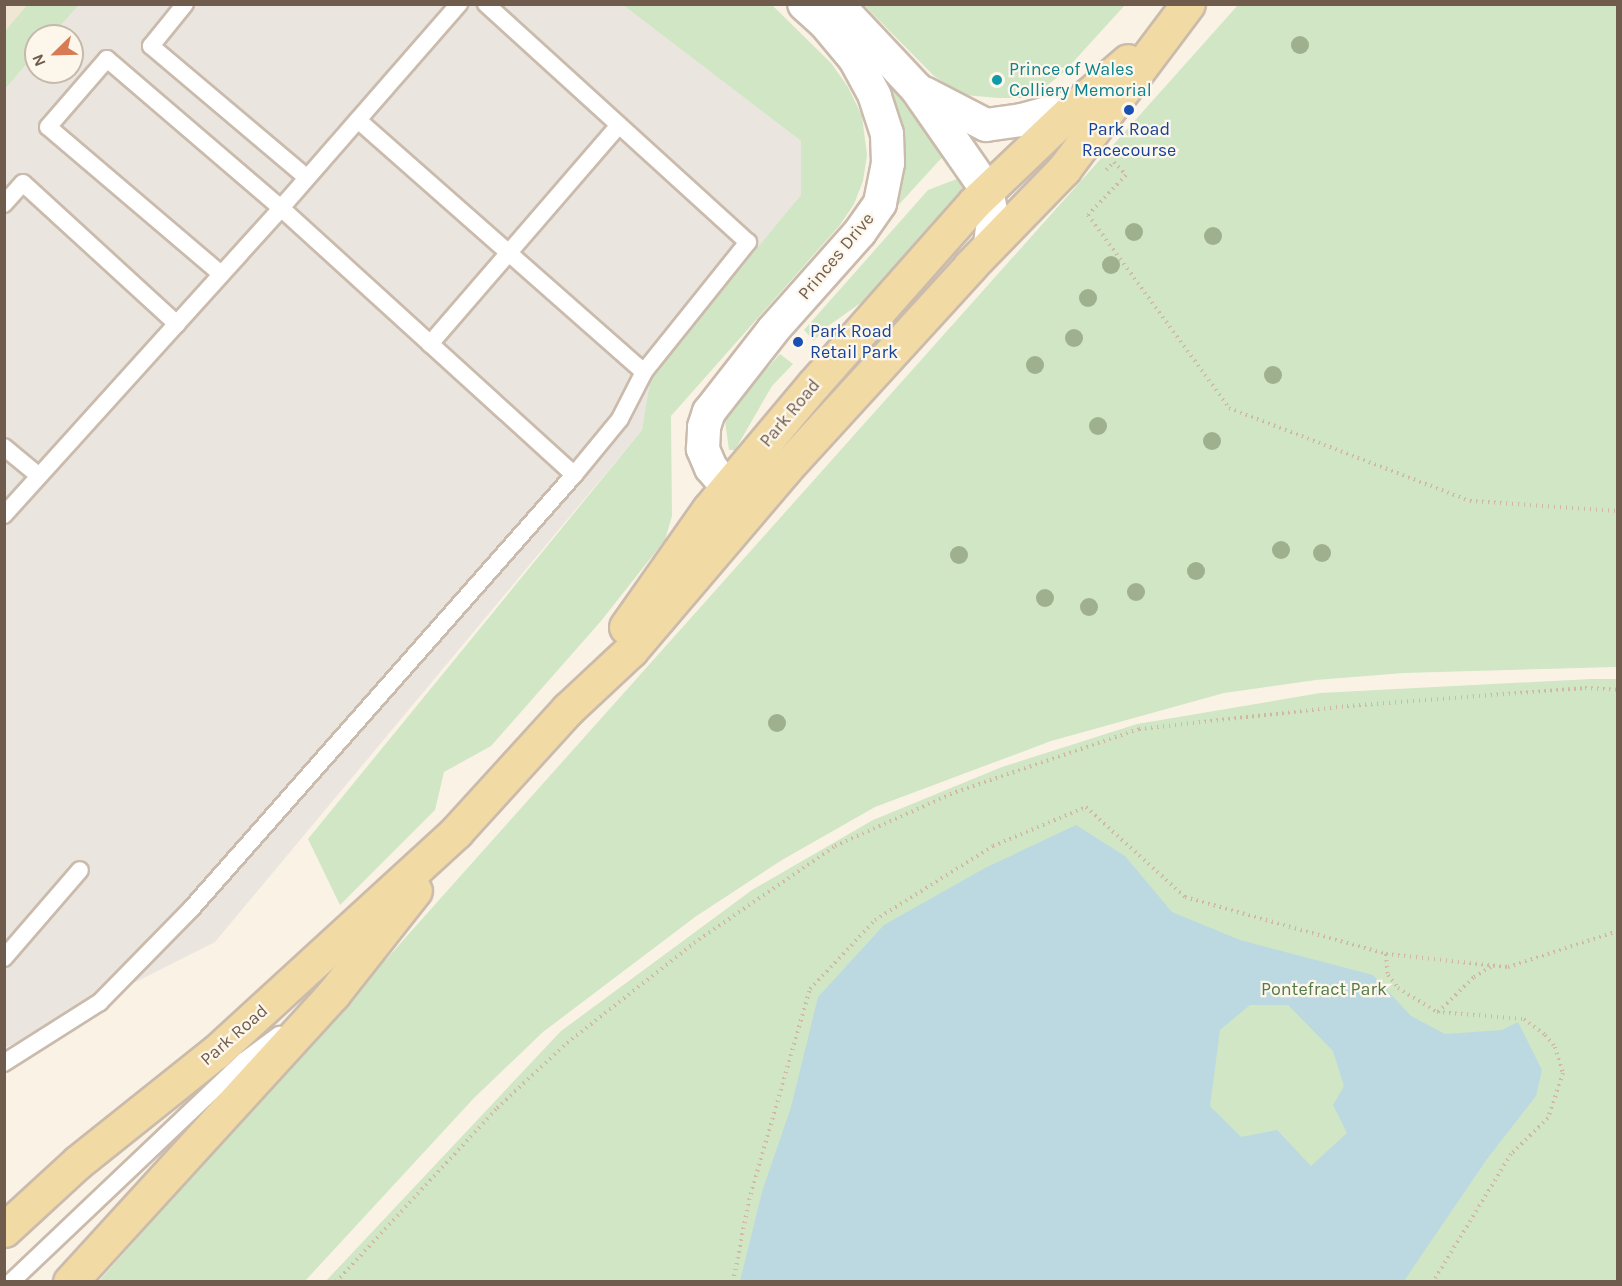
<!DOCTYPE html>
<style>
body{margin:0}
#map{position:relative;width:1622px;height:1286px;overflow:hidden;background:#faf3e5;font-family:Karla,sans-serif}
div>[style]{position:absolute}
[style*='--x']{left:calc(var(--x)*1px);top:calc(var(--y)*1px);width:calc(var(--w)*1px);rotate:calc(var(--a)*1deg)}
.residential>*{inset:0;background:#f1e5d4}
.industrial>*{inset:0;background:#eae5df}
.green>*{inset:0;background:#d0e6c5}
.water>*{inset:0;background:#bcd9e1}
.path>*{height:4px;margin-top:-2px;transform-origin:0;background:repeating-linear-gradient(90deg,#d1b8a3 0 1.5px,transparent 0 6px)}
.roads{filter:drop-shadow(2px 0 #cabbac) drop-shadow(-2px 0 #cabbac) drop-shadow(0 2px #cabbac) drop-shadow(0 -2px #cabbac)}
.lane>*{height:16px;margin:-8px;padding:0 8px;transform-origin:8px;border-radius:8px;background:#fff}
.street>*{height:32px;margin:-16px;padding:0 16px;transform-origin:16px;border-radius:16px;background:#fff}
.primary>*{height:33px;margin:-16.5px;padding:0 16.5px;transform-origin:16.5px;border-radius:16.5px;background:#f2daa4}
.trees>*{width:18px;height:18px;margin:-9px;border-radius:50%;background:#9fb08f}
.dots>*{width:16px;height:16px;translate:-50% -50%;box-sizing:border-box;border:3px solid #fdf7eb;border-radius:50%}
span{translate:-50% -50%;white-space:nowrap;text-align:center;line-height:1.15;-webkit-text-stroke:4.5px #fdf7eb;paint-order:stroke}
.culture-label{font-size:18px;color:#0d838f}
.left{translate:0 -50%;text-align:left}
.transit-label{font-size:18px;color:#164399}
.street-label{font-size:18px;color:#705c4d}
.park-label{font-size:18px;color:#547a49}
.frame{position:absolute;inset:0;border:6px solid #705c4d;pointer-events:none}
.north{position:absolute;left:24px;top:24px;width:60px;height:60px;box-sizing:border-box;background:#fdf7eb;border:2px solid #c5b9ac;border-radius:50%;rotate:247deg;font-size:16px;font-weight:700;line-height:24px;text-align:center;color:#705c4d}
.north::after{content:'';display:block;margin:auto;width:21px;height:27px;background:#d77b56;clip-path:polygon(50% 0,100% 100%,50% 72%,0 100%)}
</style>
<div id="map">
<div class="residential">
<div style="clip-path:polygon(5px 5px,28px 5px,5px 31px)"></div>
</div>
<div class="industrial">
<div style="clip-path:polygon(79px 5px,623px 5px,801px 141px,801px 195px,652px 377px,642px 430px,215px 942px,5px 1048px,5px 89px,36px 53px,36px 72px,72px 72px,72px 36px,51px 36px)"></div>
</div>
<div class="green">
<div style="clip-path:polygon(28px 4px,79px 5px,51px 36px,36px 36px,36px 53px,5px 89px,5px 31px)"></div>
<div style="clip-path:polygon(623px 5px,772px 5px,831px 63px,848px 87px,862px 116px,867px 155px,863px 181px,854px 204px,840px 225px,671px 416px,672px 516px,665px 540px,601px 621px,491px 746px,444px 772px,435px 810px,340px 905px,308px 839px,642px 430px,651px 377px,801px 195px,801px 141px)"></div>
<div style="clip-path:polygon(864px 5px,1125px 5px,1064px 72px,1044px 88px,1021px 98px,998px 98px,965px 95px,947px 85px,933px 75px)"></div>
<div style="clip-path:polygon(1238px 5px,1617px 5px,1617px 667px,1404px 673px,1316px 680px,1224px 693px,1051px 741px,875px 807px,782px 860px,695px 917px,543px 1032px,474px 1098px,305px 1281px,98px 1282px)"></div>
<div style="clip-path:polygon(886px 84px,891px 84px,947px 152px,883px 222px)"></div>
<div style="clip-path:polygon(962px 177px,968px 187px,869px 297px,824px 329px,814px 341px,804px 330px,928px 190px)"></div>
<div style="clip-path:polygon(780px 354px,793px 364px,772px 386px,735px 450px,729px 450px,725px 421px,734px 405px)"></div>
<div style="clip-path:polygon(1591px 679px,1617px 679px,1617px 1281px,325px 1282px,561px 1031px,752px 890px,873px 820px,1002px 767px,1137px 724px,1320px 693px)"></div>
</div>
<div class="water">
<div style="clip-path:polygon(evenodd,1076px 825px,1125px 856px,1172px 912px,1240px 940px,1373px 975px,1411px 1016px,1445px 1034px,1502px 1030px,1518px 1022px,1542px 1070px,1536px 1096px,1487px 1159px,1404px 1281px,740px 1281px,762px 1192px,791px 1107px,818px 997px,884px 925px,985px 868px,1076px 825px,1250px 1005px,1288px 1005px,1333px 1051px,1344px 1086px,1333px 1105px,1347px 1133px,1311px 1166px,1277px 1130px,1241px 1137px,1210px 1106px,1220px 1030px,1250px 1005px)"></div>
</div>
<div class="path">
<div style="--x:1106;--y:170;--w:11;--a:-45"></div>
<div style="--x:1114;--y:162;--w:18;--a:47"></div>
<div style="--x:1126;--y:175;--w:55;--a:133.5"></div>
<div style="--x:1088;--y:215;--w:239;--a:53.8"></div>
<div style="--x:1229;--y:408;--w:258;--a:21.1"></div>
<div style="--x:1470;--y:501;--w:148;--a:3.9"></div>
<div style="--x:1386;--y:954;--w:21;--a:85"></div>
<div style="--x:1388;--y:975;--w:16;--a:52"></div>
<div style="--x:1398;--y:988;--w:46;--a:31.6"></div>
<div style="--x:1437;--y:1012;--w:87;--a:4.6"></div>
<div style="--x:1524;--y:1019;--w:26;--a:37"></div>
<div style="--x:1545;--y:1035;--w:16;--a:50"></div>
<div style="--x:1555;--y:1047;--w:27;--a:73"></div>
<div style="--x:1563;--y:1073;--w:47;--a:108.4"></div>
<div style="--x:1548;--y:1118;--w:52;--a:135.8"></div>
<div style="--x:1511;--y:1154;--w:150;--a:121.4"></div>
<div style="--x:1438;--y:1012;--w:50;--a:-44.2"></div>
<div style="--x:1474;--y:977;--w:23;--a:-31"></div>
<div style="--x:336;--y:1282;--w:237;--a:-47.2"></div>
<div style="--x:497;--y:1108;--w:96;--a:-42.9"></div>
<div style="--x:567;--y:1043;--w:162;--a:-38.2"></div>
<div style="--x:694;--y:943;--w:171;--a:-34.5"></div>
<div style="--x:835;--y:846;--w:133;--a:-24.1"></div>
<div style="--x:956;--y:792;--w:194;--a:-19"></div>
<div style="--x:1139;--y:729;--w:209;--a:-6.3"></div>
<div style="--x:1347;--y:706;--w:239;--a:-4.3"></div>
<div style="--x:1585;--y:688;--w:33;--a:3"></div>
<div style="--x:733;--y:1282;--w:84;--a:-79"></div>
<div style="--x:749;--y:1200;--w:220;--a:-73.9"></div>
<div style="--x:810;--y:989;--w:95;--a:-46.7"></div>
<div style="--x:875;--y:920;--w:139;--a:-32.1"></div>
<div style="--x:993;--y:846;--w:101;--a:-22.8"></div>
<div style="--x:1086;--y:807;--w:134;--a:42.3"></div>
<div style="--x:1185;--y:897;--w:209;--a:15.8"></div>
<div style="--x:1386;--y:954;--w:123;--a:6.1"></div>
<div style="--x:1508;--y:967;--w:116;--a:-18.1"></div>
</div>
<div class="roads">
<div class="lane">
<div style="--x:185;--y:4;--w:54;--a:129"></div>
<div style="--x:151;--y:46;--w:204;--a:40.2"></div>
<div style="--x:486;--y:4;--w:354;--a:42.3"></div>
<div style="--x:748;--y:242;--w:166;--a:128.7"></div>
<div style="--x:644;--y:372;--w:53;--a:117.1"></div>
<div style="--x:620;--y:419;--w:72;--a:129.4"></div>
<div style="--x:358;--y:120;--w:381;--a:41.4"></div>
<div style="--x:4;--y:204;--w:28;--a:-48"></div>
<div style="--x:23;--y:183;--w:209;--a:42.5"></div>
<div style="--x:221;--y:274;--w:227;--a:-139.6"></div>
<div style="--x:48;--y:127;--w:90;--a:-49.1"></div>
<div style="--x:107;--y:59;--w:229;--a:40.6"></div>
<div style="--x:281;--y:208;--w:271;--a:-48.9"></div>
<div style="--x:430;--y:344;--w:289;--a:-49.2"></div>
<div style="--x:4;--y:447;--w:45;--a:39.6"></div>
<div style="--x:4;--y:515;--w:413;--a:-47.9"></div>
<div style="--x:281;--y:208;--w:396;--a:42.3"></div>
<div style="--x:574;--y:475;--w:577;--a:131.42"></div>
<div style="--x:192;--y:908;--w:132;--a:134.4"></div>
<div style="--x:100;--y:1002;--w:114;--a:147.6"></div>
<div style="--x:4;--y:958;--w:116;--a:-49.2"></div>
<div style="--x:11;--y:1282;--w:321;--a:-43.5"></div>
<div style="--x:244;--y:1061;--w:44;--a:-36.6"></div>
</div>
<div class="street">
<div style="--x:837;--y:4;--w:115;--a:46.8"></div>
<div style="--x:916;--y:88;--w:124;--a:55.2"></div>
<div style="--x:987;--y:190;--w:31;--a:79"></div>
<div style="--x:993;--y:220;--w:26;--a:97"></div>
<div style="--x:924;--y:93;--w:70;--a:27.3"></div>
<div style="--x:986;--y:125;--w:36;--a:-8"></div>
<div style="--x:1022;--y:120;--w:57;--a:-15.3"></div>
<div style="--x:728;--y:488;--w:26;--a:-130"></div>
<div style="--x:711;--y:468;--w:21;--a:-113"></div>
<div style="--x:703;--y:449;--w:22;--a:-87"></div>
<div style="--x:704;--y:427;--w:16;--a:-72"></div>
<div style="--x:709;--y:412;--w:104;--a:-52"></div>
<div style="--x:773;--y:330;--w:131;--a:-48.4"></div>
<div style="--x:860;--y:232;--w:35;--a:-55"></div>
<div style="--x:880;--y:203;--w:41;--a:-78.7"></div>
<div style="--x:888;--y:163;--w:29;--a:-92"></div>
<div style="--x:887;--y:134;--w:40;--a:-108"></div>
<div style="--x:875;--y:96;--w:42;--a:-118.4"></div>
<div style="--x:855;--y:59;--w:47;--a:-129.8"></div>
<div style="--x:825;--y:23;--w:28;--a:-138"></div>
</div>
<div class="primary">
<div style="--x:626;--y:627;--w:144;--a:-54.9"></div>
<div style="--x:709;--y:509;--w:163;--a:-50"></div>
<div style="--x:814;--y:384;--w:242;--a:-48.5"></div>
<div style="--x:974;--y:203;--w:142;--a:-43.6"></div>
<div style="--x:1077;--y:105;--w:67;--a:-40.8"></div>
<div style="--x:4;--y:1230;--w:100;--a:-42.6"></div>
<div style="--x:78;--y:1162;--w:176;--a:-38.6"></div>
<div style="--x:216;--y:1052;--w:326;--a:-42.5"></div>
<div style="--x:456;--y:832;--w:166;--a:-47.7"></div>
<div style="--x:568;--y:709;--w:86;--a:-43.1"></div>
<div style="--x:631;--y:650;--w:236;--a:-49.6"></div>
<div style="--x:784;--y:470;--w:276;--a:-47.6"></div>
<div style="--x:970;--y:266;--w:135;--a:-45.9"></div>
<div style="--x:1064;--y:169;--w:206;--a:-53.1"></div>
<div style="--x:70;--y:1282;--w:390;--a:-47.6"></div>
<div style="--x:333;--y:994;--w:132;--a:-51.7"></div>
</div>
</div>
<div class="trees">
<div style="left:1300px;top:45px"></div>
<div style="left:1134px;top:232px"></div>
<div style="left:1213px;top:236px"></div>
<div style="left:1111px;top:265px"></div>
<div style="left:1088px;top:298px"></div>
<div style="left:1074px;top:338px"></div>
<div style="left:1035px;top:365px"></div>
<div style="left:1273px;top:375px"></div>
<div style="left:1098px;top:426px"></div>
<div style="left:1212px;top:441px"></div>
<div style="left:1281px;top:550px"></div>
<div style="left:1322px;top:553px"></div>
<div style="left:959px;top:555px"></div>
<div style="left:1196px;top:571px"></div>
<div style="left:1136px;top:592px"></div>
<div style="left:1045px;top:598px"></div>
<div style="left:1089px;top:607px"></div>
<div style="left:777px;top:723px"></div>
</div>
<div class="dots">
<div style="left:997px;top:80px;background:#0f9aa8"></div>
<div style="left:1129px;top:110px;background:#1a4fb4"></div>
<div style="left:798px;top:342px;background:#1a4fb4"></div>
</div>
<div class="culture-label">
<span class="left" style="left:1009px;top:80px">Prince of Wales<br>Colliery Memorial</span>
</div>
<div class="transit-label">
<span style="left:1129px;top:140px">Park Road<br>Racecourse</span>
<span class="left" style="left:810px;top:342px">Park Road<br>Retail Park</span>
</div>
<div class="street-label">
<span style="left:836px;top:256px;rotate:-50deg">Princes Drive</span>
<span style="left:790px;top:413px;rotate:-50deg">Park Road</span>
<span style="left:234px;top:1035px;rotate:-41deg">Park Road</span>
</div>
<div class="park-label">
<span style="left:1324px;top:989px">Pontefract Park</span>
</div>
<div class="frame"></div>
<div class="north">N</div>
</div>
